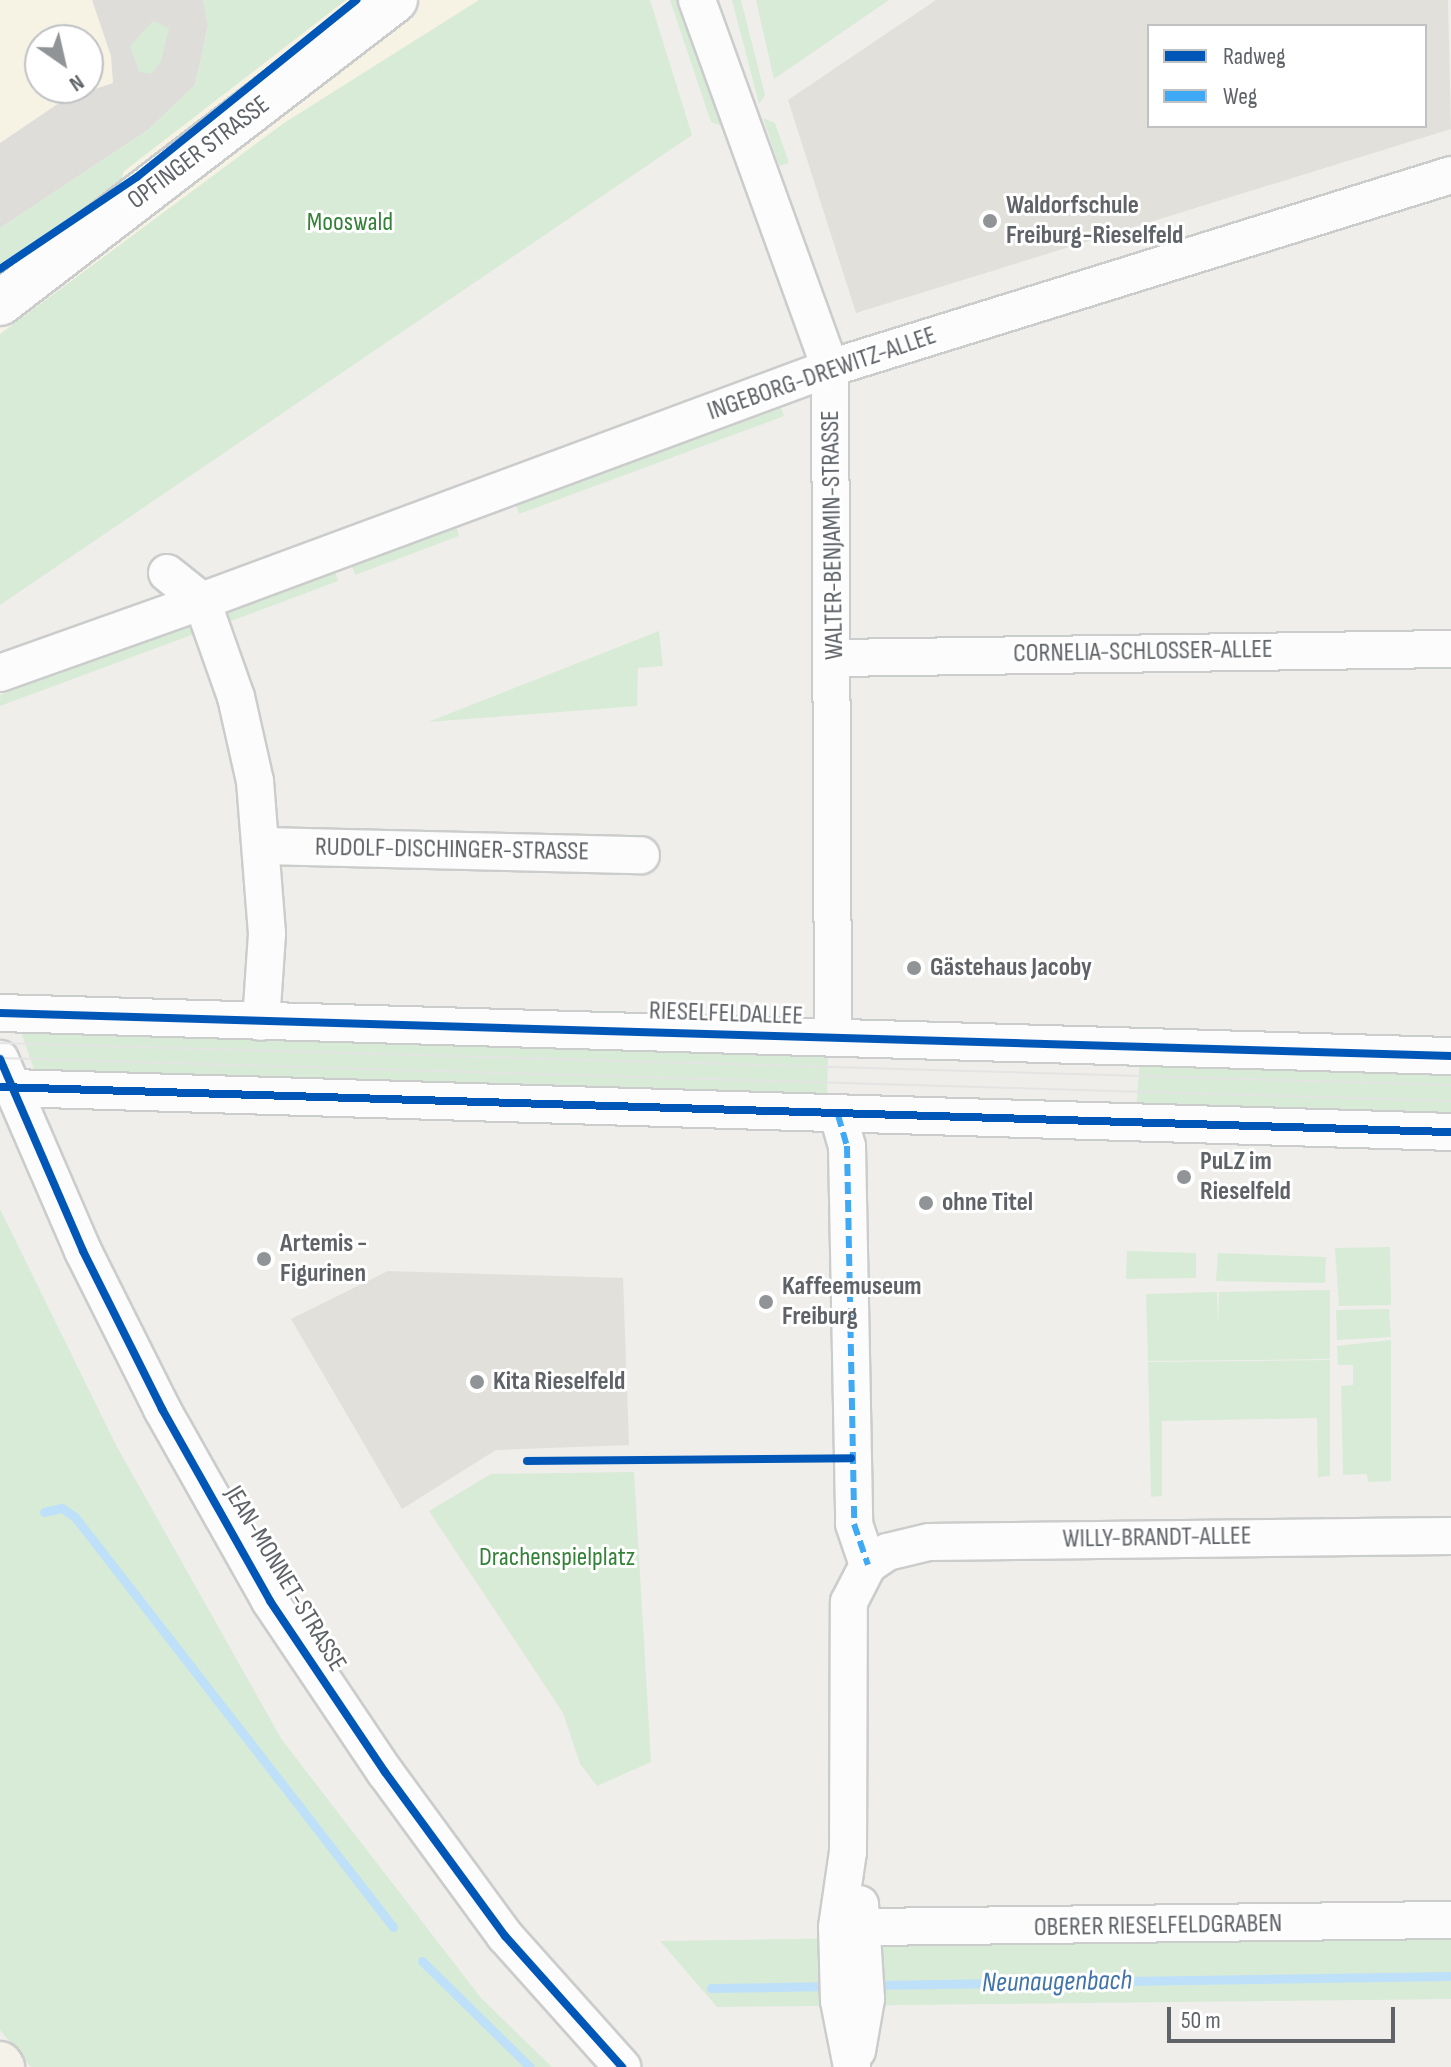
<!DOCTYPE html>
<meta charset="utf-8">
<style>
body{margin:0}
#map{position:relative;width:1451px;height:2067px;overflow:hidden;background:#efeeea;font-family:"Sofia Sans Condensed",sans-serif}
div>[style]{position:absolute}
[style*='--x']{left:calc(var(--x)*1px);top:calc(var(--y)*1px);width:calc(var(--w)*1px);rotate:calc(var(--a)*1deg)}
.commercial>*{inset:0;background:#f7f3e4}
.industrial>*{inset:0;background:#dfddda}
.education>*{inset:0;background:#e2e0da}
.green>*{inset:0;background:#d8ebd6}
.stream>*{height:9px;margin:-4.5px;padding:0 4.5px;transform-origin:4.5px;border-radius:4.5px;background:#bfe0f9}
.roads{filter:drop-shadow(2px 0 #cbcccc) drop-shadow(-2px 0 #cbcccc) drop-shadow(0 2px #cbcccc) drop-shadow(0 -2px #cbcccc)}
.minor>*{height:36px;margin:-18px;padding:0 18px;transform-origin:18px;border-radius:18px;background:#fdfcfc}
.secondary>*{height:44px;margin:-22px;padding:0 22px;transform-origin:22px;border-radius:22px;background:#fdfcfc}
.primary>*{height:44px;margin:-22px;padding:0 22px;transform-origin:22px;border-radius:22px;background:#f4f2e9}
.tram>*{height:2px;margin:-1px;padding:0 1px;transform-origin:1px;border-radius:1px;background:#e4e4e4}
.quiet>*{height:6px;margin-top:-3px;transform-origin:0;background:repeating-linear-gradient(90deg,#3fa9f5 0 12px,transparent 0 18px)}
.cycleway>*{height:8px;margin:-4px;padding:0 4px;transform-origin:4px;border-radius:4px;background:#0057b8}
.dots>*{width:22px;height:22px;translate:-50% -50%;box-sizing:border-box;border:4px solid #fff;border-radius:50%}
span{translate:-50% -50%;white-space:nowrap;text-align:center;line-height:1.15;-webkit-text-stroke:6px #fff;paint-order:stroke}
.street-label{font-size:26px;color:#5f6368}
.poi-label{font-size:26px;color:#5f6368;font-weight:700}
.left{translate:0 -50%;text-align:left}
.park-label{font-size:26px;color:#348238}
.water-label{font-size:28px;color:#4174aa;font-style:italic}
.legend{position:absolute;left:1147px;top:24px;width:280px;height:104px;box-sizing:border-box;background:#fff;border:2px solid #bfc1c3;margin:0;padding:10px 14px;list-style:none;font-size:24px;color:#5f6368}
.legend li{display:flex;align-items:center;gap:16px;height:40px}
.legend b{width:40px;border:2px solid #bfc1c3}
.north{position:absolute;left:24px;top:24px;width:80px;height:80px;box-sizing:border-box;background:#fff;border:2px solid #bfc1c3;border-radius:50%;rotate:146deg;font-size:22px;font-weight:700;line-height:32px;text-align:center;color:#5f6368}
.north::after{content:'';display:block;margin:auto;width:28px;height:36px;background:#919496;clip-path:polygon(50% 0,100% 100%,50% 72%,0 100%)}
.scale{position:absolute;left:1167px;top:2007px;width:228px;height:36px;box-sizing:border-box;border:4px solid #5f6368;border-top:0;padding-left:10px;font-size:24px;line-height:28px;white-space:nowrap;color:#5f6368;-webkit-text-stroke:6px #fff;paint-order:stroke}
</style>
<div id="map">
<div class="commercial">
<div style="clip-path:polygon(evenodd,0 0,203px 0,0 228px,0 0,40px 40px,88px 40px,88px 88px,40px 88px,40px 40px)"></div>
<div style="clip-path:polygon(346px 0,479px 0,284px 123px,0 334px,0 292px,123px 172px)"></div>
</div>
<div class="industrial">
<div style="clip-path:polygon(92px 0,203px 0,208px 26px,195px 85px,148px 130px,0 228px,0 143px,65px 99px,113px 83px,111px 56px)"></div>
</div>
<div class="education">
<div style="clip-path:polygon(evenodd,936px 0,1448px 0,1451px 129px,856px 313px,788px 100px,936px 0,1149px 26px,1425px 26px,1425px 126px,1149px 126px,1149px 26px)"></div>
<div style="clip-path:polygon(388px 1271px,623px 1278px,629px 1445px,496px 1450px,402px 1509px,291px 1319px)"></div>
</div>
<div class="green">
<div style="clip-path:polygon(203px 0,346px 0,123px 172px,120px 201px,0 292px,0 228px,148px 130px,195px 85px,208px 27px)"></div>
<div style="clip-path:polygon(479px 0,650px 0,692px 135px,0 605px,0 334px,284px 123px)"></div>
<div style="clip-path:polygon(670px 0,679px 0,722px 126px,711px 122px)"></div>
<div style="clip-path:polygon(732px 0,741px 0,765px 95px,759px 104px)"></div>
<div style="clip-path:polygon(756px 0,889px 0,774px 79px)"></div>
<div style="clip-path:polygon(153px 21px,169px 28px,161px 61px,152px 74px,139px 72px,130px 46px)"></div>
<div style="clip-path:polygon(763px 118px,775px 123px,789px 163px,779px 166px)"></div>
<div style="clip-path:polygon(781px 408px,784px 416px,519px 514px,516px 505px)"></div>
<div style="clip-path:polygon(456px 526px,459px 536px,355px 575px,352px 566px)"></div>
<div style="clip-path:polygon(335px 572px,338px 581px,223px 624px,220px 616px)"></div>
<div style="clip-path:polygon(194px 625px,197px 633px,0 706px,0 695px)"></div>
<div style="clip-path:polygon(659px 631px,663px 666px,638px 668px,637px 706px,428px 722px)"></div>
<div style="clip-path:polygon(19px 1026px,828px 1050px,827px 1105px,38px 1081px)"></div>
<div style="clip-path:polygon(1140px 1058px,1451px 1068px,1451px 1123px,1136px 1113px)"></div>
<div style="clip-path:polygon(0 1209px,117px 1447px,282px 1740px,481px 1998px,552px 2067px,31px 2067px,0 2030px)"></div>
<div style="clip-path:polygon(1390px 1247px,1391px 1305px,1339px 1306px,1335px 1248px)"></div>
<div style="clip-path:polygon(1127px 1251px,1196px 1253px,1196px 1278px,1126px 1279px)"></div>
<div style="clip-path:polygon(1218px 1253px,1326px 1257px,1325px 1283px,1216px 1281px)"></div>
<div style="clip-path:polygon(1330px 1290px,1330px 1359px,1148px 1361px,1146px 1294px,1217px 1292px,1218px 1326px,1219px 1292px)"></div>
<div style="clip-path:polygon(1389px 1309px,1391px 1337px,1337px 1340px,1336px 1310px)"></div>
<div style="clip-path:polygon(1391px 1340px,1391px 1481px,1368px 1482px,1367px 1474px,1343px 1475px,1341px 1386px,1353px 1385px,1353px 1365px,1338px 1365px,1337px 1346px)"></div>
<div style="clip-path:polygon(1330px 1360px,1330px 1476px,1318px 1477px,1317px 1418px,1162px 1421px,1162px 1496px,1151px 1497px,1148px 1362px)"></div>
<div style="clip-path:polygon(634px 1472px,651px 1762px,597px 1786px,580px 1764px,563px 1713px,429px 1511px,491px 1474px)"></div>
<div style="clip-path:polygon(1451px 1929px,1451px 1999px,717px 2007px,660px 1941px)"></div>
</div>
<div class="stream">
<div style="--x:44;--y:1512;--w:18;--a:-13"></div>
<div style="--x:62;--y:1508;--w:16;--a:35"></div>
<div style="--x:75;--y:1517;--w:519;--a:52.2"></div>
<div style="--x:422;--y:1961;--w:151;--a:44.5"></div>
<div style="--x:874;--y:1985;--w:577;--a:-0.89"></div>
<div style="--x:711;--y:1988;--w:121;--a:-0.9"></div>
</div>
<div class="roads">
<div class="minor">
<div style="--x:697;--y:0;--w:391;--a:70.1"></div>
<div style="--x:830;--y:368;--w:669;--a:89.74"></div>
<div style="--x:167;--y:573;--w:45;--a:38.7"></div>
<div style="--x:202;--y:601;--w:670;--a:-20.36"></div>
<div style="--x:830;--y:368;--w:650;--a:-17.26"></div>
<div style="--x:835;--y:658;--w:616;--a:-0.84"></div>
<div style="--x:0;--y:673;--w:214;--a:-19.6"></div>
<div style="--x:202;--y:601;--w:102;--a:70.5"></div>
<div style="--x:236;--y:697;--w:86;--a:77.3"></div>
<div style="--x:255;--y:781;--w:153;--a:85.5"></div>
<div style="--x:267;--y:934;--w:88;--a:93.9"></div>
<div style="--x:263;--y:846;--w:378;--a:1.4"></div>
<div style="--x:0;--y:1013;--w:1452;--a:1.7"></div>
<div style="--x:0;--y:1059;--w:209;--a:66.6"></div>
<div style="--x:83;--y:1251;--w:177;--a:63.4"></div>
<div style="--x:162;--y:1409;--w:220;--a:60.6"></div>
<div style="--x:270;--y:1601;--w:206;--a:56.1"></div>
<div style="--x:385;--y:1772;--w:203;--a:53.8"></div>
<div style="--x:505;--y:1936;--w:176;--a:48.2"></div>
<div style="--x:12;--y:1088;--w:1440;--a:1.75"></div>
<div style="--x:838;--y:1115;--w:32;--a:74"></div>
<div style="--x:847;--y:1146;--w:378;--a:88.9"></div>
<div style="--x:854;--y:1524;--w:43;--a:71.1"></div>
<div style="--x:866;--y:1927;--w:585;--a:-0.69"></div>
<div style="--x:857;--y:2051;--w:53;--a:-80.2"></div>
<div style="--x:866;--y:1999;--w:95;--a:-93.6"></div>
<div style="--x:852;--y:2067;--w:67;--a:-101.1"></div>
<div style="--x:839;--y:2001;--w:74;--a:-91.5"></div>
<div style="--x:837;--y:1927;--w:76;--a:-81.7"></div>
<div style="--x:848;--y:1852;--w:250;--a:-89.8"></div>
<div style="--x:849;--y:1602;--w:42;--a:-62.8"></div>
<div style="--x:868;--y:1565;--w:23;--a:-34"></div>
<div style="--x:887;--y:1552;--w:43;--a:-13.4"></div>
<div style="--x:929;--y:1542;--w:522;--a:-0.66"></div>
</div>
<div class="secondary">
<div style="--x:0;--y:303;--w:498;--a:-37.5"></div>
</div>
<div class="primary">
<div style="--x:0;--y:2064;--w:4;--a:56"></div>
</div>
</div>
<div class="tram">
<div style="--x:0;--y:1043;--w:1452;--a:1.66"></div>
<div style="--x:0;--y:1058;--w:1452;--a:1.7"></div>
</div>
<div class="quiet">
<div style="--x:838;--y:1115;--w:32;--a:74"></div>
<div style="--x:847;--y:1146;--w:378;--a:88.9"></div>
<div style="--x:854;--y:1524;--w:43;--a:71.1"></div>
</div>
<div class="cycleway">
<div style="--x:0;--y:269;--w:165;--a:-33.9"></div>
<div style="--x:137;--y:177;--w:282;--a:-38.9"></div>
<div style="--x:0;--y:1013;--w:1452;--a:1.7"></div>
<div style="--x:0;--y:1059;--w:209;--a:66.6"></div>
<div style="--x:83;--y:1251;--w:177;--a:63.4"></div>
<div style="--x:162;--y:1409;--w:220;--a:60.6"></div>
<div style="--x:270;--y:1601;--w:206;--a:56.1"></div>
<div style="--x:385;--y:1772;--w:203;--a:53.8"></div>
<div style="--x:505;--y:1936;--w:176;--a:48.2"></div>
<div style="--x:0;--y:1087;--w:1452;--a:1.78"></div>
<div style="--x:527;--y:1461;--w:324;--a:-0.5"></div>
</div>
<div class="dots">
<div style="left:990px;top:221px;background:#919496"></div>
<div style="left:914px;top:968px;background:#919496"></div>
<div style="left:1184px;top:1177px;background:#919496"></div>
<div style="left:926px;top:1203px;background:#919496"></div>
<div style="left:264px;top:1259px;background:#919496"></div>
<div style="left:766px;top:1302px;background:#919496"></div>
<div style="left:477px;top:1382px;background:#919496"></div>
</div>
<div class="street-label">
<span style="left:199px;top:153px;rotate:-37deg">OPFINGER STRASSE</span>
<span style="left:822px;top:374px;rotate:-19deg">INGEBORG-DREWITZ-ALLEE</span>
<span style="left:833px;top:535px;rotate:-91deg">WALTER-BENJAMIN-STRASSE</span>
<span style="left:1143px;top:652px;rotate:-1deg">CORNELIA-SCHLOSSER-ALLEE</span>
<span style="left:452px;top:850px;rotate:1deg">RUDOLF-DISCHINGER-STRASSE</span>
<span style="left:726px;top:1014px;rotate:2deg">RIESELFELDALLEE</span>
<span style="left:1157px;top:1538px;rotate:-1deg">WILLY-BRANDT-ALLEE</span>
<span style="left:285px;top:1579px;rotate:59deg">JEAN-MONNET-STRASSE</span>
<span style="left:1158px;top:1926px;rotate:-1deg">OBERER RIESELFELDGRABEN</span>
</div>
<div class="poi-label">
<span class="left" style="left:1006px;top:221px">Waldorfschule<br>Freiburg-Rieselfeld</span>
<span class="left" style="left:930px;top:968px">Gästehaus Jacoby</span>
<span class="left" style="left:1200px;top:1177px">PuLZ im<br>Rieselfeld</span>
<span class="left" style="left:942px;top:1203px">ohne Titel</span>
<span class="left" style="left:280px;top:1259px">Artemis -<br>Figurinen</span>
<span class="left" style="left:782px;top:1302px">Kaffeemuseum<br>Freiburg</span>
<span class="left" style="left:493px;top:1382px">Kita Rieselfeld</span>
</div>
<div class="park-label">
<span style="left:350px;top:223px">Mooswald</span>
<span style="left:557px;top:1558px">Drachenspielplatz</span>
</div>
<div class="water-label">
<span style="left:1057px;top:1982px;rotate:-1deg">Neunaugenbach</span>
</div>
<ul class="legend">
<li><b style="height:10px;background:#0057b8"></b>Radweg</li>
<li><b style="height:10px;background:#3fa9f5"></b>Weg</li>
</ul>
<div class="north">N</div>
<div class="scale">50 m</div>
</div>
